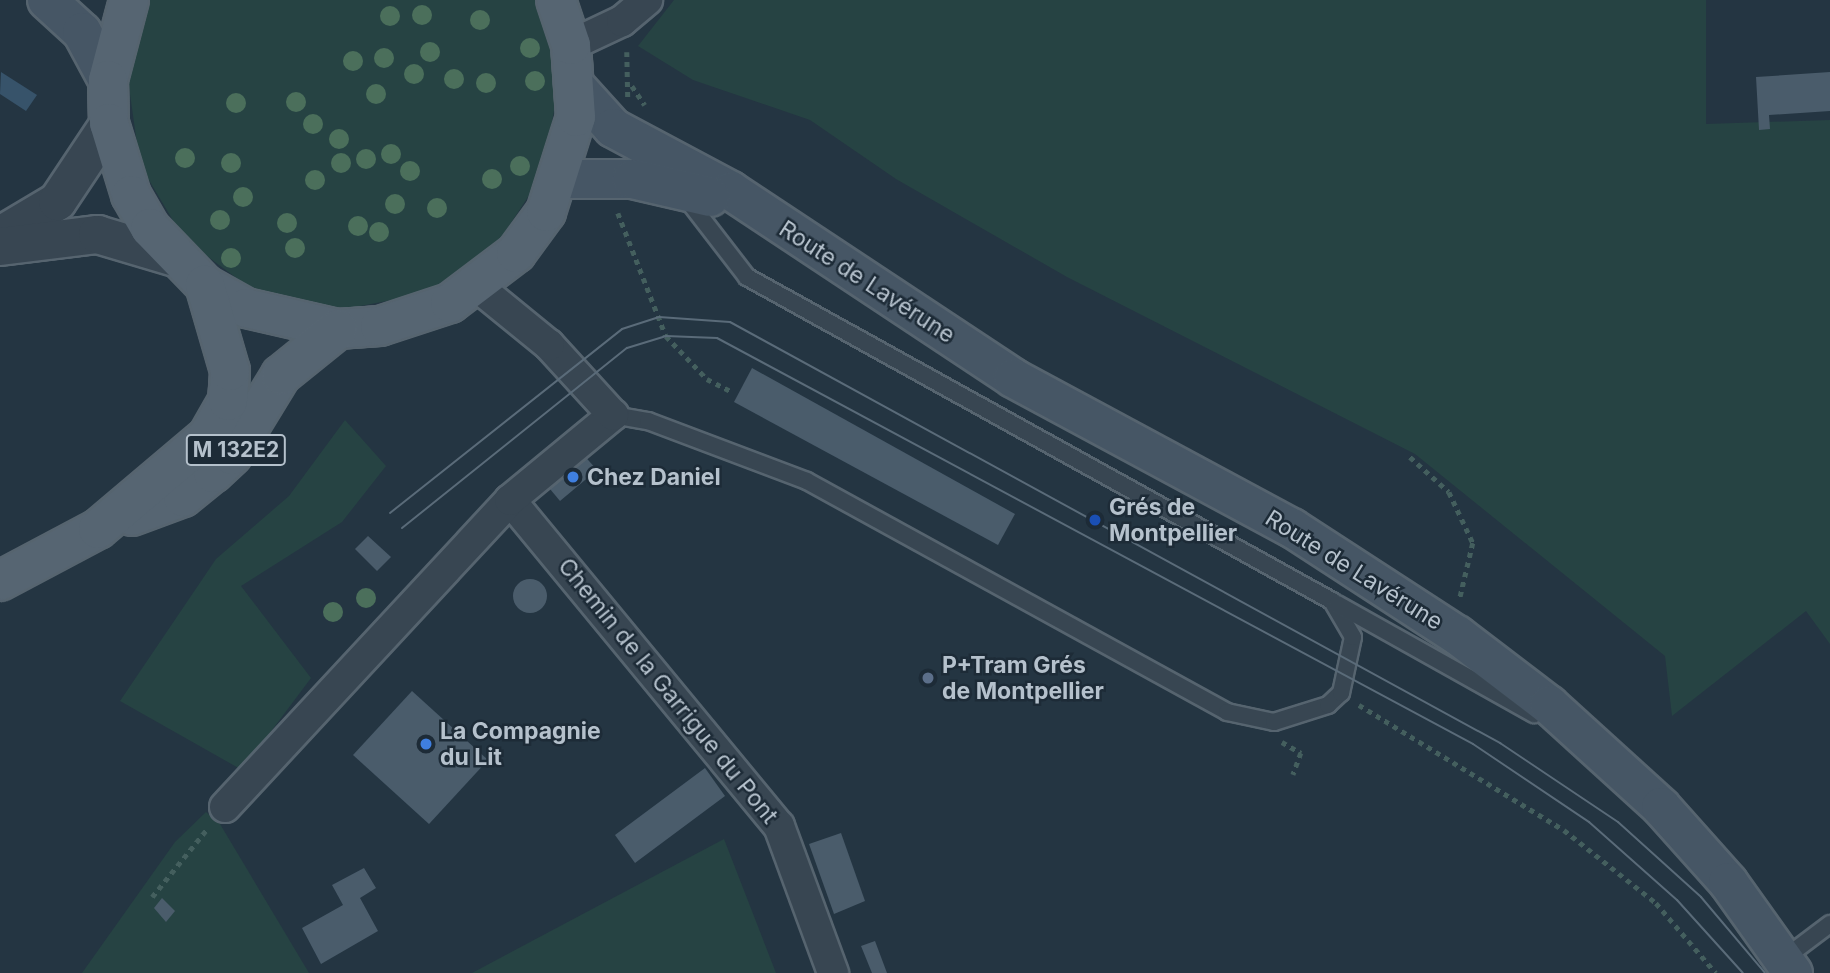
<!DOCTYPE html>
<meta charset="utf-8">
<style>
body{margin:0}
#map{position:relative;width:1830px;height:973px;overflow:hidden;background:#243542;font-family:Inter,sans-serif}
div>[style]{position:absolute}
[style*='--x']{left:calc(var(--x)*1px);top:calc(var(--y)*1px);width:calc(var(--w)*1px);rotate:calc(var(--a)*1deg)}
.green>*{inset:0;background:#264343}
.water>*{inset:0;background:#37536a}
.building>*{inset:0;background:#4a5c6b}
.round{border-radius:50%}
.path>*{height:4.5px;margin-top:-2.25px;transform-origin:0;background:repeating-linear-gradient(90deg,#445f5e 0 5px,transparent 0 10px)}
.roads{filter:drop-shadow(2px 0 #56646f) drop-shadow(-2px 0 #56646f) drop-shadow(0 2px #56646f) drop-shadow(0 -2px #56646f)}
.service>*{height:16px;margin:-8px;padding:0 8px;transform-origin:8px;border-radius:8px;background:#384652}
.minor>*{height:30px;margin:-15px;padding:0 15px;transform-origin:15px;border-radius:15px;background:#384652}
.tertiary>*{height:37px;margin:-18.5px;padding:0 18.5px;transform-origin:18.5px;border-radius:18.5px;background:#384652}
.secondary>*{height:38px;margin:-19px;padding:0 19px;transform-origin:19px;border-radius:19px;background:#465665}
.primary>*{height:38px;margin:-19px;padding:0 19px;transform-origin:19px;border-radius:19px;background:#566572}
.tram>*{height:2px;margin:-1px;padding:0 1px;transform-origin:1px;border-radius:1px;background:#5a6b79}
.trees>*{width:20px;height:20px;margin:-10px;border-radius:50%;background:#4b6f5b}
.dots>*{width:19px;height:19px;translate:-50% -50%;box-sizing:border-box;border:4px solid #1d2b37;border-radius:50%}
span{translate:-50% -50%;white-space:nowrap;text-align:center;line-height:1.15;-webkit-text-stroke:5px #1d2b37;paint-order:stroke}
.shield-label span{padding:2px 5px;background:#1d2b37;border:2px solid;border-radius:5px;-webkit-text-stroke-width:0}
.shield-label{font-size:21px;color:#b5c1cc;font-weight:700}
.street-label{font-size:23px;color:#b5c1cc}
.poi-label{font-size:23px;color:#b5c1cc;font-weight:700}
.left{translate:0 -50%;text-align:left}
</style>
<div id="map">
<div class="green">
<div style="clip-path:polygon(150px 0,535px 0,552px 46px,558px 88px,543px 174px,496px 246px,424px 294px,339px 310px,254px 291px,184px 239px,140px 165px,128px 80px)"></div>
<div style="clip-path:polygon(674px 0,1706px 0,1706px 124px,1830px 120px,1830px 644px,1806px 611px,1672px 716px,1665px 656px,1415px 454px,1067px 277px,896px 179px,810px 120px,693px 80px,638px 46px)"></div>
<div style="clip-path:polygon(345px 420px,386px 466px,342px 522px,241px 586px,311px 678px,242px 770px,120px 701px,216px 559px,289px 496px)"></div>
<div style="clip-path:polygon(206px 812px,220px 824px,309px 973px,82px 973px,175px 842px)"></div>
<div style="clip-path:polygon(724px 839px,776px 973px,472px 973px)"></div>
</div>
<div class="water">
<div style="clip-path:polygon(1px 72px,37px 95px,26px 111px,0 94px)"></div>
</div>
<div class="building">
<div style="clip-path:polygon(1830px 72px,1830px 111px,1769px 115px,1770px 129px,1759px 130px,1756px 77px)"></div>
<div style="clip-path:polygon(752px 368px,1015px 514px,998px 545px,734px 402px)"></div>
<div style="clip-path:polygon(581px 452px,597px 470px,560px 501px,545px 483px)"></div>
<div style="clip-path:polygon(368px 536px,391px 557px,377px 571px,355px 549px)"></div>
<div class="round" style="left:513px;top:579px;width:34px;height:34px"></div>
<div style="clip-path:polygon(412px 691px,488px 760px,429px 824px,353px 755px)"></div>
<div style="clip-path:polygon(705px 768px,725px 796px,635px 863px,615px 835px)"></div>
<div style="clip-path:polygon(841px 833px,865px 901px,834px 914px,809px 844px)"></div>
<div style="clip-path:polygon(364px 868px,376px 888px,360px 898px,378px 931px,321px 964px,302px 928px,343px 905px,332px 885px)"></div>
<div style="clip-path:polygon(162px 898px,175px 911px,166px 922px,154px 908px)"></div>
<div style="clip-path:polygon(875px 941px,887px 973px,872px 973px,861px 946px)"></div>
</div>
<div class="path">
<div style="--x:627;--y:52;--w:46;--a:88.8"></div>
<div style="--x:632;--y:86;--w:23;--a:56"></div>
<div style="--x:618;--y:213;--w:132;--a:68.7"></div>
<div style="--x:666;--y:336;--w:59;--a:46.4"></div>
<div style="--x:707;--y:379;--w:28;--a:27"></div>
<div style="--x:1410;--y:457;--w:52;--a:41.9"></div>
<div style="--x:1449;--y:492;--w:56;--a:64.8"></div>
<div style="--x:1473;--y:543;--w:57;--a:103.3"></div>
<div style="--x:1359;--y:705;--w:240;--a:31.4"></div>
<div style="--x:1564;--y:830;--w:117;--a:38.4"></div>
<div style="--x:1656;--y:903;--w:92;--a:49.4"></div>
<div style="--x:1282;--y:742;--w:22;--a:30"></div>
<div style="--x:1301;--y:753;--w:23;--a:110"></div>
<div style="--x:152;--y:897;--w:87;--a:-51"></div>
</div>
<div class="roads">
<div class="service">
<div style="--x:613;--y:415;--w:36;--a:10"></div>
<div style="--x:648;--y:421;--w:170;--a:20.7"></div>
<div style="--x:807;--y:481;--w:479;--a:28.8"></div>
<div style="--x:1227;--y:712;--w:48;--a:12"></div>
<div style="--x:1274;--y:722;--w:57;--a:-17.5"></div>
<div style="--x:1328;--y:705;--w:18;--a:-43"></div>
<div style="--x:1341;--y:693;--w:57;--a:-77.9"></div>
<div style="--x:1353;--y:637;--w:42;--a:-120.3"></div>
<div style="--x:1332;--y:601;--w:669;--a:-151.02"></div>
<div style="--x:747;--y:277;--w:98;--a:-127.6"></div>
<div style="--x:1337;--y:604;--w:226;--a:29.2"></div>
<div style="--x:1786;--y:957;--w:55;--a:-36.9"></div>
</div>
<div class="minor">
<div style="--x:571;--y:45;--w:56;--a:-25.2"></div>
<div style="--x:622;--y:21;--w:33;--a:-40"></div>
<div style="--x:510;--y:500;--w:423;--a:50.5"></div>
<div style="--x:779;--y:826;--w:157;--a:69.8"></div>
<div style="--x:225;--y:807;--w:419;--a:-47.1"></div>
<div style="--x:510;--y:500;--w:134;--a:-39.5"></div>
<div style="--x:613;--y:415;--w:95;--a:-132.4"></div>
<div style="--x:549;--y:345;--w:92;--a:-140.8"></div>
</div>
<div class="tertiary">
<div style="--x:0;--y:235;--w:66;--a:-30.8"></div>
<div style="--x:57;--y:201;--w:94;--a:-56.3"></div>
<div style="--x:0;--y:246;--w:98;--a:-7.1"></div>
<div style="--x:97;--y:234;--w:80;--a:16.6"></div>
</div>
<div class="secondary">
<div style="--x:47;--y:0;--w:47;--a:42.4"></div>
<div style="--x:82;--y:32;--w:55;--a:61.6"></div>
<div style="--x:576;--y:87;--w:55;--a:47.9"></div>
<div style="--x:613;--y:128;--w:134;--a:28.1"></div>
<div style="--x:731;--y:191;--w:338;--a:33.5"></div>
<div style="--x:1013;--y:378;--w:317;--a:28.3"></div>
<div style="--x:1292;--y:528;--w:197;--a:33"></div>
<div style="--x:1457;--y:635;--w:116;--a:37.3"></div>
<div style="--x:1549;--y:705;--w:151;--a:42.3"></div>
<div style="--x:1661;--y:807;--w:101;--a:48.2"></div>
<div style="--x:1728;--y:882;--w:112;--a:54.5"></div>
<div style="--x:561;--y:179;--w:71;--a:0"></div>
<div style="--x:632;--y:179;--w:80;--a:13"></div>
</div>
<div class="primary">
<div style="--x:129;--y:0;--w:83;--a:104.7"></div>
<div style="--x:108;--y:80;--w:43;--a:88.7"></div>
<div style="--x:109;--y:123;--w:75;--a:73"></div>
<div style="--x:131;--y:195;--w:38;--a:60"></div>
<div style="--x:150;--y:228;--w:79;--a:46"></div>
<div style="--x:205;--y:285;--w:47;--a:29.3"></div>
<div style="--x:246;--y:308;--w:94;--a:12.9"></div>
<div style="--x:338;--y:329;--w:42;--a:-4.1"></div>
<div style="--x:380;--y:326;--w:74;--a:-18.2"></div>
<div style="--x:450;--y:303;--w:83;--a:-37.1"></div>
<div style="--x:516;--y:253;--w:51;--a:-53.8"></div>
<div style="--x:546;--y:212;--w:100;--a:-72.5"></div>
<div style="--x:576;--y:117;--w:72;--a:-94"></div>
<div style="--x:571;--y:45;--w:47;--a:-108.4"></div>
<div style="--x:132;--y:516;--w:54;--a:-20.4"></div>
<div style="--x:183;--y:497;--w:38;--a:-39"></div>
<div style="--x:213;--y:473;--w:26;--a:-43"></div>
<div style="--x:232;--y:455;--w:94;--a:-58.5"></div>
<div style="--x:281;--y:375;--w:73;--a:-38.9"></div>
<div style="--x:0;--y:581;--w:111;--a:-28"></div>
<div style="--x:98;--y:529;--w:144;--a:-40.2"></div>
<div style="--x:208;--y:436;--w:40;--a:-60.3"></div>
<div style="--x:228;--y:401;--w:30;--a:-86"></div>
<div style="--x:230;--y:371;--w:90;--a:-106.2"></div>
</div>
</div>
<div class="tram">
<div style="--x:390;--y:513;--w:296;--a:-38.4"></div>
<div style="--x:622;--y:329;--w:39;--a:-18"></div>
<div style="--x:659;--y:317;--w:71;--a:4"></div>
<div style="--x:730;--y:322;--w:878;--a:28.67"></div>
<div style="--x:1500;--y:743;--w:142;--a:33.8"></div>
<div style="--x:1618;--y:822;--w:112;--a:42.1"></div>
<div style="--x:1701;--y:897;--w:99;--a:49.9"></div>
<div style="--x:402;--y:528;--w:288;--a:-38.7"></div>
<div style="--x:627;--y:348;--w:41;--a:-17.1"></div>
<div style="--x:666;--y:336;--w:51;--a:2.2"></div>
<div style="--x:717;--y:338;--w:858;--a:28.24"></div>
<div style="--x:1473;--y:744;--w:140;--a:33.9"></div>
<div style="--x:1589;--y:822;--w:118;--a:41.6"></div>
<div style="--x:1677;--y:900;--w:98;--a:47.9"></div>
</div>
<div class="trees">
<div style="left:422px;top:15px"></div>
<div style="left:390px;top:16px"></div>
<div style="left:480px;top:20px"></div>
<div style="left:530px;top:48px"></div>
<div style="left:430px;top:52px"></div>
<div style="left:384px;top:58px"></div>
<div style="left:353px;top:61px"></div>
<div style="left:414px;top:74px"></div>
<div style="left:454px;top:79px"></div>
<div style="left:535px;top:81px"></div>
<div style="left:486px;top:83px"></div>
<div style="left:376px;top:94px"></div>
<div style="left:296px;top:102px"></div>
<div style="left:236px;top:103px"></div>
<div style="left:313px;top:124px"></div>
<div style="left:339px;top:139px"></div>
<div style="left:391px;top:154px"></div>
<div style="left:185px;top:158px"></div>
<div style="left:366px;top:159px"></div>
<div style="left:231px;top:163px"></div>
<div style="left:341px;top:163px"></div>
<div style="left:520px;top:166px"></div>
<div style="left:410px;top:171px"></div>
<div style="left:492px;top:179px"></div>
<div style="left:315px;top:180px"></div>
<div style="left:243px;top:197px"></div>
<div style="left:395px;top:204px"></div>
<div style="left:437px;top:208px"></div>
<div style="left:220px;top:220px"></div>
<div style="left:287px;top:223px"></div>
<div style="left:358px;top:226px"></div>
<div style="left:379px;top:232px"></div>
<div style="left:295px;top:248px"></div>
<div style="left:231px;top:258px"></div>
<div style="left:366px;top:598px"></div>
<div style="left:333px;top:612px"></div>
</div>
<div class="dots">
<div style="left:573px;top:477px;background:#3f7fe0"></div>
<div style="left:1095px;top:520px;background:#1a4fb4"></div>
<div style="left:928px;top:678px;background:#5c6f8a"></div>
<div style="left:426px;top:744px;background:#3f7fe0"></div>
</div>
<div class="shield-label">
<span style="left:236px;top:450px">M 132E2</span>
</div>
<div class="street-label">
<span style="left:867px;top:282px;rotate:33deg">Route de Lavérune</span>
<span style="left:1354px;top:570px;rotate:32deg">Route de Lavérune</span>
<span style="left:668px;top:691px;rotate:51deg">Chemin de la Garrigue du Pont</span>
</div>
<div class="poi-label">
<span class="left" style="left:587px;top:477px">Chez Daniel</span>
<span class="left" style="left:1109px;top:520px">Grés de<br>Montpellier</span>
<span class="left" style="left:942px;top:678px">P+Tram Grés<br>de Montpellier</span>
<span class="left" style="left:440px;top:744px">La Compagnie<br>du Lit</span>
</div>
</div>
